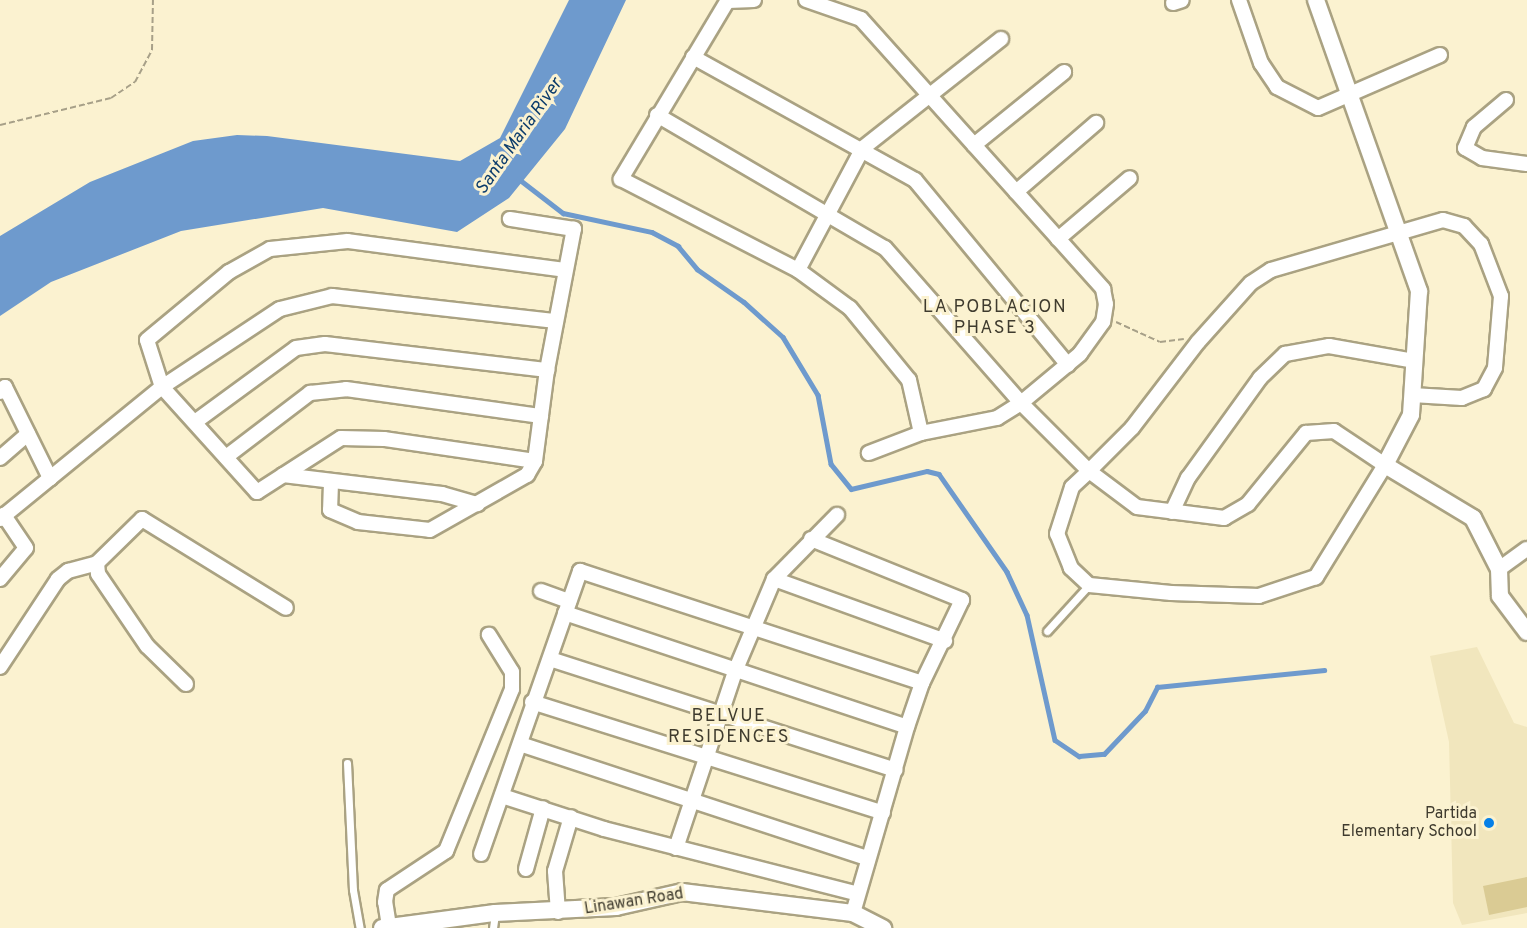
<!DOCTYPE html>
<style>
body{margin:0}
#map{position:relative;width:1527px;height:928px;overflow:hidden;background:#fbf2d0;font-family:Overpass,sans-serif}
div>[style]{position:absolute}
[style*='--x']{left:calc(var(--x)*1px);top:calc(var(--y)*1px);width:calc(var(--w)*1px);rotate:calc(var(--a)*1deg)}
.built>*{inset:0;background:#f1e6bd}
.green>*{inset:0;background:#dacb94}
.water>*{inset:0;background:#6e9acd}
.stream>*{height:4.5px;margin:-2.25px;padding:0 2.25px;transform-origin:2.25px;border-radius:2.25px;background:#6e9acd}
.path>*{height:2px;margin-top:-1px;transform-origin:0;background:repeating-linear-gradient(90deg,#a7a088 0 6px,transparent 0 9px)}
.roads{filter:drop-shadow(2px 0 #aaa282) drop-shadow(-2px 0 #aaa282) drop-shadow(0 2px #aaa282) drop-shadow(0 -2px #aaa282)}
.service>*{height:7px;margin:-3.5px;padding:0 3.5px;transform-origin:3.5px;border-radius:3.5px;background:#fff}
.minor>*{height:14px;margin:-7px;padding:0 7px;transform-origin:7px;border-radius:7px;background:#fff}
.tertiary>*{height:16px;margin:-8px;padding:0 8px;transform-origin:8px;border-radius:8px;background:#fff}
.dots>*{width:16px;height:16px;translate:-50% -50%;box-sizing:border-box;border:3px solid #fbf2d0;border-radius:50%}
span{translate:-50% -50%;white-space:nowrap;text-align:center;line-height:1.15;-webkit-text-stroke:6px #fbf2d0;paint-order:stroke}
.poi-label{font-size:16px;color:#3f3b2e}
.right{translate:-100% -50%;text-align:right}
.street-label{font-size:16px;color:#3f3b2e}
.water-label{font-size:18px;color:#0d3d6c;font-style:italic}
.neighbourhood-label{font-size:18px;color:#3f3b2e;letter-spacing:1.5px}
</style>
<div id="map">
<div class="built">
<div style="clip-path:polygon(1477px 647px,1514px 723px,1527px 727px,1527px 913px,1462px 925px,1453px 903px,1449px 742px,1430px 656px)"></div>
</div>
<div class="green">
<div style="clip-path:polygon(1527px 877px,1527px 907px,1489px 915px,1483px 886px)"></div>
</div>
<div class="water">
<div style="clip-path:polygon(569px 0,626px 0,565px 129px,509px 198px,457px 232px,323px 208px,181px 231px,51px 282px,0 316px,0 236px,90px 182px,193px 141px,237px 135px,267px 136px,460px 161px,500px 138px)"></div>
</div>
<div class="stream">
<div style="--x:519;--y:179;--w:56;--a:37.7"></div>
<div style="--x:563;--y:213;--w:91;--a:12.1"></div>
<div style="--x:652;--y:232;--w:30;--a:28"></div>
<div style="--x:678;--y:246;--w:30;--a:50"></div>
<div style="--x:697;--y:269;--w:57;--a:35.1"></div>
<div style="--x:744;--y:302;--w:52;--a:41.9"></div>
<div style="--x:783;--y:337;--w:68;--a:58.9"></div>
<div style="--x:818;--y:395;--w:70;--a:79.3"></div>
<div style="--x:831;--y:464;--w:32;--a:51"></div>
<div style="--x:851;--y:489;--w:78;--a:-13.3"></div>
<div style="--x:927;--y:471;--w:12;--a:14"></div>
<div style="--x:939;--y:474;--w:119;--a:55.2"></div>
<div style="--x:1007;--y:572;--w:47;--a:65.1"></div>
<div style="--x:1027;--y:615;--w:128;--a:77.4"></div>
<div style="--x:1055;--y:740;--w:29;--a:34"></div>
<div style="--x:1079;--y:756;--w:25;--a:-5"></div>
<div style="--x:1104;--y:754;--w:59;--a:-46.4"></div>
<div style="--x:1145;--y:711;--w:27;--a:-63"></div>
<div style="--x:1157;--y:687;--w:168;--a:-5.8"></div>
</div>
<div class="path">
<div style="--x:0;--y:125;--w:114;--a:-13.7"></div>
<div style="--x:111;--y:98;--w:29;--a:-34"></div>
<div style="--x:135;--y:82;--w:36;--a:-62"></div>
<div style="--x:152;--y:50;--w:50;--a:-88.9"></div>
<div style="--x:1116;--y:322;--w:48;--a:24.4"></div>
<div style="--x:1160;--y:342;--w:24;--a:-7"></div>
</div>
<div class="roads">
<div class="service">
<div style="--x:1047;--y:631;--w:62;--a:-47.6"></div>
<div style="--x:347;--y:763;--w:127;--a:87.3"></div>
<div style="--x:353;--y:890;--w:39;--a:80"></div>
<div style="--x:493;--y:928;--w:15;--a:-82"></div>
</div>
<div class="minor">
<div style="--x:728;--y:0;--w:209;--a:120.9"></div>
<div style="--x:621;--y:179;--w:199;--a:27.2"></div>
<div style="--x:798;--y:270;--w:64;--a:36.2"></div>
<div style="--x:850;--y:308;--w:93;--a:50.7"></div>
<div style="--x:909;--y:380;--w:54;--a:77.2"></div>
<div style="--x:806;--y:0;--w:58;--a:19.1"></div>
<div style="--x:861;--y:19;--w:363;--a:48.1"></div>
<div style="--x:1103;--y:289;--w:15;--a:79"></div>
<div style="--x:1106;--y:304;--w:18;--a:99"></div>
<div style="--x:1103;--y:322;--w:39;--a:126"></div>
<div style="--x:1080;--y:354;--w:77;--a:140.3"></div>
<div style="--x:1021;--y:403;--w:28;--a:148"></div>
<div style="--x:997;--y:418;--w:77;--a:168.8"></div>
<div style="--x:921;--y:433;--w:56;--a:159"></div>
<div style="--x:1239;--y:0;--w:67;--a:70.8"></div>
<div style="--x:1261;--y:63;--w:29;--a:56"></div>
<div style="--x:1277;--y:87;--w:46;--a:27.1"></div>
<div style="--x:1318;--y:108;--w:133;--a:-23.5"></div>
<div style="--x:728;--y:1;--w:26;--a:-2"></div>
<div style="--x:1173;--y:3;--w:9;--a:-18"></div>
<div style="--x:693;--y:57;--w:254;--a:29"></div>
<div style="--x:915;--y:180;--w:240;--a:50.4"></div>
<div style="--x:1506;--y:100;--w:42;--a:139.8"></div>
<div style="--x:1474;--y:127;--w:23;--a:113"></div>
<div style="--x:1465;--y:148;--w:20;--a:30"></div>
<div style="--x:1482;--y:158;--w:45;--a:7.6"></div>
<div style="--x:657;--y:115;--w:264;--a:30.3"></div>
<div style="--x:885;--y:248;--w:206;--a:48.7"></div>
<div style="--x:1021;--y:403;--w:96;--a:45"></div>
<div style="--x:1089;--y:471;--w:60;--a:36.9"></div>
<div style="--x:1137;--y:507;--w:88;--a:7.2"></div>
<div style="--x:1224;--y:518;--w:28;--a:-30"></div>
<div style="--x:1248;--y:504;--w:92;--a:-50.8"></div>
<div style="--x:1306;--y:433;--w:28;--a:-4"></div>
<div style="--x:1334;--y:431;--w:61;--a:33.7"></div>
<div style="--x:1385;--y:465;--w:132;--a:121.6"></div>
<div style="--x:1316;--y:577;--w:60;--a:161.6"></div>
<div style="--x:1259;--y:596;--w:88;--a:-178"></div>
<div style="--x:1171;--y:593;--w:82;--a:-174.4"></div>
<div style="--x:1089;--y:585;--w:25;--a:-137"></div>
<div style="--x:1071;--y:568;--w:37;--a:-112"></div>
<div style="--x:1057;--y:534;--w:49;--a:-72.3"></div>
<div style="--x:1072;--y:487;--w:23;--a:-43"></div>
<div style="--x:1089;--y:471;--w:61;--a:-45"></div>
<div style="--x:1132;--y:428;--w:108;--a:-52.5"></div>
<div style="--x:1198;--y:342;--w:79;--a:-48.1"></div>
<div style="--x:1251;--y:283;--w:24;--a:-33"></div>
<div style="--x:1271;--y:270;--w:179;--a:-16.2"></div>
<div style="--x:1443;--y:220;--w:22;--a:16"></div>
<div style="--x:1464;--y:226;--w:25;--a:47"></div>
<div style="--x:1481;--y:244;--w:56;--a:69"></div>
<div style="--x:1501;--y:296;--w:72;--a:94.8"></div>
<div style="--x:1495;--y:368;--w:24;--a:118"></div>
<div style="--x:1484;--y:389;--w:24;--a:158"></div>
<div style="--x:1462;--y:398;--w:50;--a:-176.6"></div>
<div style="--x:974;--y:145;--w:116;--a:-39"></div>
<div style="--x:1016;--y:192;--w:106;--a:-40.8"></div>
<div style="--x:1058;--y:239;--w:94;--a:-40.3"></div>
<div style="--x:798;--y:270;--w:138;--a:-62"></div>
<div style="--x:863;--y:148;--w:176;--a:-38.3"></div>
<div style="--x:0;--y:392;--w:7;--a:-45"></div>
<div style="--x:5;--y:387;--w:102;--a:63.7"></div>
<div style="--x:195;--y:422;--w:125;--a:-36.2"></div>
<div style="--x:296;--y:348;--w:29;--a:-8"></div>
<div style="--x:325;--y:344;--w:224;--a:6.7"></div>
<div style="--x:226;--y:457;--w:106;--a:-37.3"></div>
<div style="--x:310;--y:393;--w:36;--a:-6"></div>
<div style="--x:346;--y:389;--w:197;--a:7.9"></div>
<div style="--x:0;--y:458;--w:37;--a:-41"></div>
<div style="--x:535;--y:461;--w:153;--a:-171.7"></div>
<div style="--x:384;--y:439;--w:43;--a:-178.7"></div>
<div style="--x:341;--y:438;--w:100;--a:147.3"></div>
<div style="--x:257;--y:492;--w:142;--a:-132.1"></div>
<div style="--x:162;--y:387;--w:49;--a:-107.7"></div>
<div style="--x:147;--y:340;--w:107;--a:-39.7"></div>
<div style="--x:229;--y:272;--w:47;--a:-29.3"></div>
<div style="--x:270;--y:249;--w:78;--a:-5.9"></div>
<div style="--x:348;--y:241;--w:219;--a:7.6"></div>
<div style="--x:283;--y:475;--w:160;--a:6.8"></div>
<div style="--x:442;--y:494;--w:37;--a:16"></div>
<div style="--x:331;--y:483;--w:27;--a:92"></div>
<div style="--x:330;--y:510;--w:30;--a:23"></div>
<div style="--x:358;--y:522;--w:72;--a:6.3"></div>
<div style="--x:430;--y:530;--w:112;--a:-29.6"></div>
<div style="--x:527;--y:475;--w:16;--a:-60"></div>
<div style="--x:535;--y:461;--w:92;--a:-82.5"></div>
<div style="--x:547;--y:370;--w:144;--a:-79.2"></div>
<div style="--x:574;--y:229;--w:65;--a:-171.1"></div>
<div style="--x:1172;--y:512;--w:38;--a:-65"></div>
<div style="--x:1188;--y:478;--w:123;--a:-54.2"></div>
<div style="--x:1260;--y:378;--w:35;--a:-44"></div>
<div style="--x:1285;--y:354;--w:45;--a:-10.3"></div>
<div style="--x:1329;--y:346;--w:86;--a:10"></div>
<div style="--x:0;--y:519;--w:209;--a:-39.2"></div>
<div style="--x:162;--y:387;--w:141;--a:-33.5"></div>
<div style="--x:280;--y:309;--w:54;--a:-14"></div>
<div style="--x:332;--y:296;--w:225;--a:6.4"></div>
<div style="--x:811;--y:539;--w:163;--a:22"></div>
<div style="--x:962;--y:600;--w:92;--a:115.7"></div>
<div style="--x:922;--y:683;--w:46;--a:108.8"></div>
<div style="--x:907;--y:727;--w:194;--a:106.2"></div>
<div style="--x:1499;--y:569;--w:34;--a:-36"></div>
<div style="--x:0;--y:579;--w:40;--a:-50"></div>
<div style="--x:26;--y:548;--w:40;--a:-124"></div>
<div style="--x:774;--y:579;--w:182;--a:19.9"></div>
<div style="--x:541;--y:591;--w:30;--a:20"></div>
<div style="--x:565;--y:613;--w:360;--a:18.4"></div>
<div style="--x:550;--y:659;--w:363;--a:17.8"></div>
<div style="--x:0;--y:667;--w:105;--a:-56.6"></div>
<div style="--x:58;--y:579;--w:13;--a:-39"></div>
<div style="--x:68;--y:571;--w:30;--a:-15"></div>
<div style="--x:186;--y:684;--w:54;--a:-135.7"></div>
<div style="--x:147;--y:646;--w:87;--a:-124.2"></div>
<div style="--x:98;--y:574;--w:11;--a:-95"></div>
<div style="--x:97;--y:563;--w:63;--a:-44.4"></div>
<div style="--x:142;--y:519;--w:169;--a:31.7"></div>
<div style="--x:532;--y:702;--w:368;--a:17.5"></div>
<div style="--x:520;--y:744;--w:365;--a:18.2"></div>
<div style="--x:502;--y:796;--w:107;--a:17.9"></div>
<div style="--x:604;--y:829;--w:260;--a:14.3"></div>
<div style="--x:676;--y:848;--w:189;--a:-71.5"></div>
<div style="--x:736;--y:669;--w:98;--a:-67.1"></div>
<div style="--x:774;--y:579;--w:90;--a:-45.5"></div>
<div style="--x:481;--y:854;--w:300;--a:-70.7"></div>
<div style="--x:580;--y:571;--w:360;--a:18.1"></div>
<div style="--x:526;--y:869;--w:63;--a:-74.4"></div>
<div style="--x:558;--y:912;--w:41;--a:-94.2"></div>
<div style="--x:555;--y:871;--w:56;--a:-73.5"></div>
<div style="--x:389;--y:926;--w:24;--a:-99"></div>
<div style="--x:385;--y:902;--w:12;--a:-81"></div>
<div style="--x:387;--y:890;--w:71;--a:-33.5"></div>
<div style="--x:446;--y:851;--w:175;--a:-67.8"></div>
<div style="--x:512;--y:689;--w:17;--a:-90"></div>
<div style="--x:512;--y:672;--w:44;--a:-121.9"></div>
</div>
<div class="tertiary">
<div style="--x:1316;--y:0;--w:309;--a:70.5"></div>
<div style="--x:1419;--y:291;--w:124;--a:93.7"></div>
<div style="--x:1411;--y:415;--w:56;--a:117.5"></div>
<div style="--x:1385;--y:465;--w:103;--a:31.1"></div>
<div style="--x:1473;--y:518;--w:57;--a:63"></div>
<div style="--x:1499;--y:569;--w:27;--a:88"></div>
<div style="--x:1500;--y:596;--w:45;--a:53.1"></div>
<div style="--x:382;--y:928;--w:114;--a:-7.6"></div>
<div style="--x:495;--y:913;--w:121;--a:-2.8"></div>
<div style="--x:616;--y:907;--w:68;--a:-12.8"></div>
<div style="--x:682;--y:892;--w:172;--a:7"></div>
<div style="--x:853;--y:913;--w:34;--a:27"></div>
</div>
</div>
<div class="dots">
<div style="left:1489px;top:823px;background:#0780e7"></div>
</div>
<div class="poi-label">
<span class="right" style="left:1477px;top:823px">Partida<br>Elementary School</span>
</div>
<div class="street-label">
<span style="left:634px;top:902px;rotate:-9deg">Linawan Road</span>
</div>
<div class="water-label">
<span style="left:520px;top:137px;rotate:-55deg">Santa Maria River</span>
</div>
<div class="neighbourhood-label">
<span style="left:995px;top:319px">LA POBLACION<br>PHASE 3</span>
<span style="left:729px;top:728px">BELVUE<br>RESIDENCES</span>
</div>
</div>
